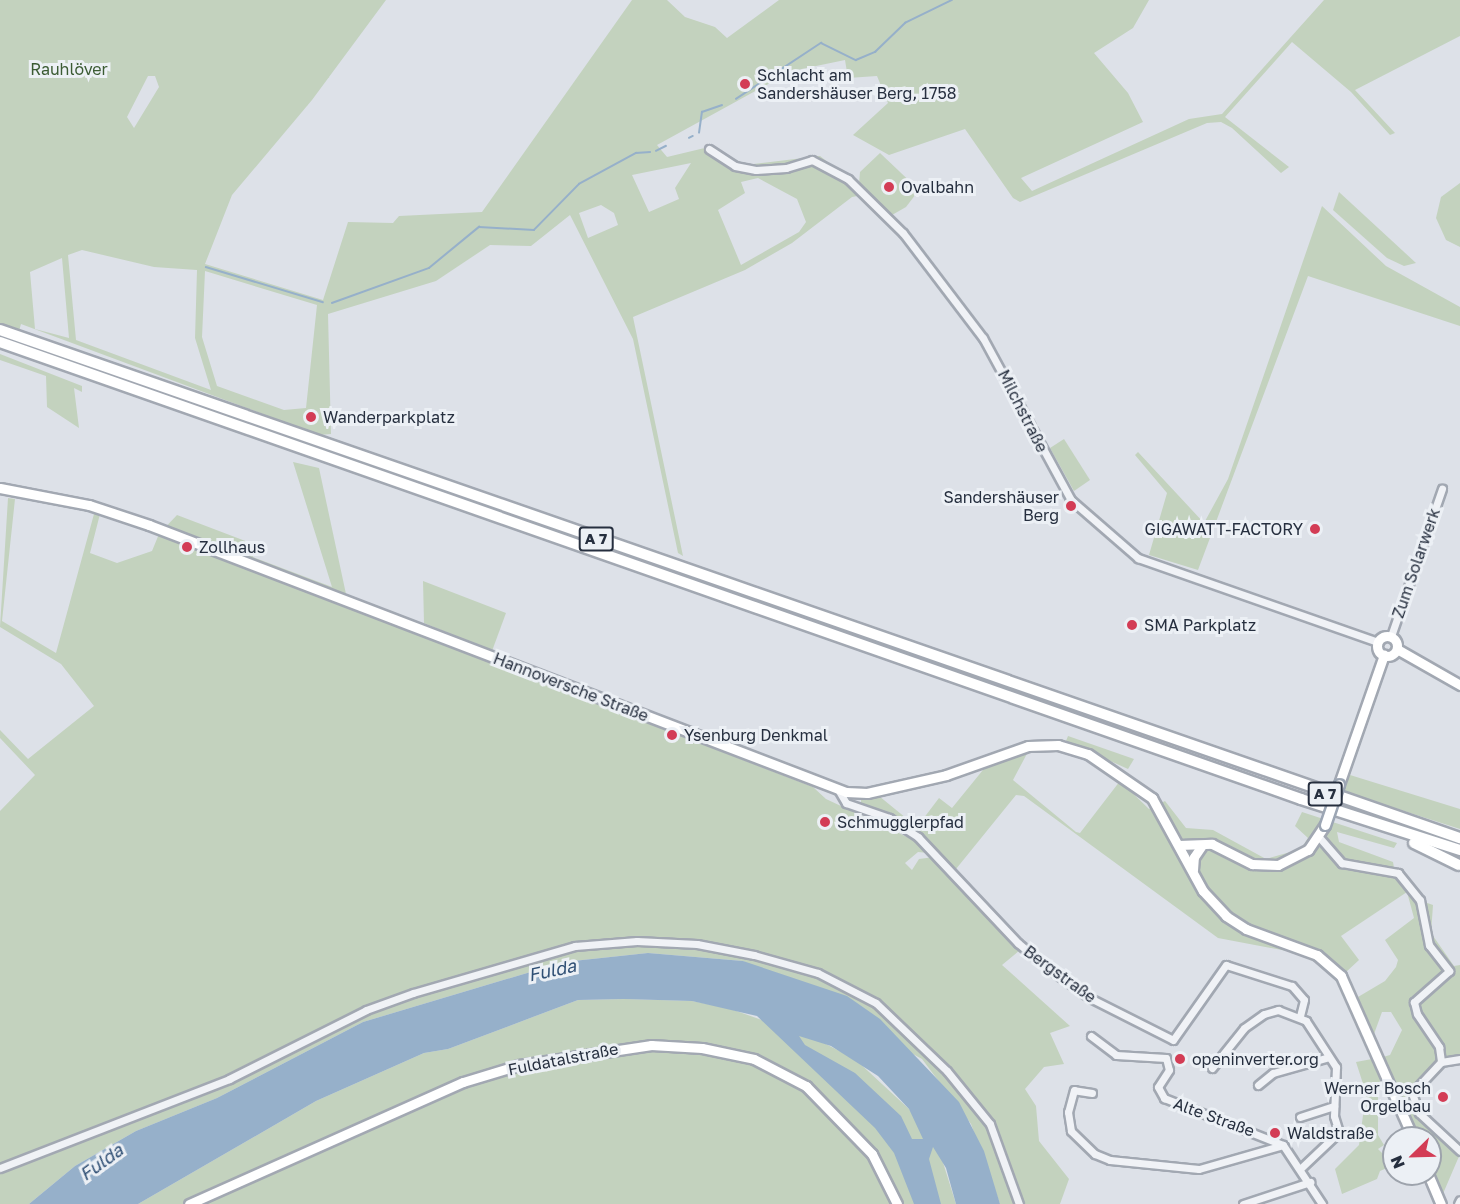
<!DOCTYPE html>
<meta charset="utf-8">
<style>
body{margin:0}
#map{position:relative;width:1460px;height:1204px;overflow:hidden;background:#dde1e8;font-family:"Golos Text",sans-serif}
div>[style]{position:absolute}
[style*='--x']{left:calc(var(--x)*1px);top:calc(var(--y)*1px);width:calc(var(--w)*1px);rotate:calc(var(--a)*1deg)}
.green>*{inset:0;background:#c3d2be}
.water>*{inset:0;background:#96b0ca}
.stream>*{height:1.5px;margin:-0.75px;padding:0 0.75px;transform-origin:0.75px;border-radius:0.75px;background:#96b0ca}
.roads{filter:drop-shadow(2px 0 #a2a8b2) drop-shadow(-2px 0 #a2a8b2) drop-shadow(0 2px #a2a8b2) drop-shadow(0 -2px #a2a8b2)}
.minor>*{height:7px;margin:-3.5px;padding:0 3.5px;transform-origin:3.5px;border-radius:3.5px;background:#f0f2f6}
.major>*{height:9px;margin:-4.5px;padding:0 4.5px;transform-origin:4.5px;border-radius:4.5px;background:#fff}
.major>.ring{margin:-4.5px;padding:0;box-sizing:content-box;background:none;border:9px solid #fff;border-radius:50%}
.highway>*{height:10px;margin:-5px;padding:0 5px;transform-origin:5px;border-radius:5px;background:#fff}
.bridges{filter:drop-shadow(2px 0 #9ca6b4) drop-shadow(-2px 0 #9ca6b4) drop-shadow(0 2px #9ca6b4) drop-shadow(0 -2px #9ca6b4)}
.major-bridge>*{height:9px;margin:-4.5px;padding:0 4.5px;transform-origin:4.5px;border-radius:4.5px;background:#fff}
.dots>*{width:16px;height:16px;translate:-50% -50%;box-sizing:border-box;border:3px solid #ecf0f5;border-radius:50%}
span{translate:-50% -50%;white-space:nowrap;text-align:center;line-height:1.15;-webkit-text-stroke:6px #ecf0f5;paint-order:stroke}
.shield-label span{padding:2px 4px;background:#ecf0f5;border:2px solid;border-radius:4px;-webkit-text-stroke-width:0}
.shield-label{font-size:15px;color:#262f3f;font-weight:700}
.park-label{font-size:16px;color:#3b5b33}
.poi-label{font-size:16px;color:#262f3f}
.left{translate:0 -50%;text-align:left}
.right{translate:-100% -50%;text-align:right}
.street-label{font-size:16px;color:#262f3f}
.water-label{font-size:18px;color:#2f4f74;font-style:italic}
.north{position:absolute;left:1382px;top:1126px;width:60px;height:60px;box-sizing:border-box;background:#ecf0f5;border:2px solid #9da3ac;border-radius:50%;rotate:247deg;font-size:16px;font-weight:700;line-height:24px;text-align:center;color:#262f3f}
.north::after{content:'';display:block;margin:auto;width:21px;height:27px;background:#d33c55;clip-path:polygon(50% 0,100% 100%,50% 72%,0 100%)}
</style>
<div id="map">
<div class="green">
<div style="clip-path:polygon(evenodd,0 0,386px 0,312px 100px,232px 195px,205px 264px,323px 300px,348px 222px,393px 223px,399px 216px,482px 212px,632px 0,667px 0,685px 17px,715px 27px,727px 38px,779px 0,1149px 0,1133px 28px,1094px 53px,1128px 93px,1143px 122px,1021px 178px,1032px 191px,1189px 119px,1222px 114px,1324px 0,1460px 0,1460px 36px,1355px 90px,1395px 133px,1390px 135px,1351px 92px,1292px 42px,1225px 117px,1289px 167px,1281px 173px,1232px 128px,1221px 122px,1207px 123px,1020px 202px,1013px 198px,965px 129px,889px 155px,853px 135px,888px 103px,877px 76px,848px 78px,845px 60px,792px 71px,657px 145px,667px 157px,713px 146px,745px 165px,820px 156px,868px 194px,852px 197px,792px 243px,745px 270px,633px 317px,683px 556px,678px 553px,633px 339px,570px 215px,531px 246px,490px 245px,436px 281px,328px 314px,331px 434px,319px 435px,21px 324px,19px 331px,0 324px,0 0,148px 76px,155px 76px,159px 87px,134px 128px,127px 117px,148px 76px,0 0,691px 163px,675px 188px,679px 199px,649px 212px,632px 175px,691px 163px,0 0,758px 178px,797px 199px,806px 222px,799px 232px,741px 265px,718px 210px,745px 193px,741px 182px,758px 178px,0 0,601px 205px,614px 213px,618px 225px,588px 238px,579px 213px,601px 205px,0 0,82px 250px,154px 267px,197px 270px,195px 338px,211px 390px,76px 340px,68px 255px,82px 250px,0 0,62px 258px,69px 338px,35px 329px,30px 272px,62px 258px,0 0,205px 271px,317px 305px,306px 408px,284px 410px,217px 386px,202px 337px,205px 271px)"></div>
<div style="clip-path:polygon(880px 153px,919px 190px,906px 207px,892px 215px,859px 184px,860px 172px)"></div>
<div style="clip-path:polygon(1460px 183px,1460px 247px,1446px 240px,1436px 218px,1441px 197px)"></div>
<div style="clip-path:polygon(1339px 192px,1416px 263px,1404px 266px,1387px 258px,1333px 210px)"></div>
<div style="clip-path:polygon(1322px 206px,1386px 266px,1460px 307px,1460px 326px,1308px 276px,1198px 570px,1149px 555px,1167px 493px,1135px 455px,1138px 452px,1204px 523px,1228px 479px)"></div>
<div style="clip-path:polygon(0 354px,82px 386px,82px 392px,74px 388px,79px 428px,47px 407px,46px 376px,0 360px)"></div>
<div style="clip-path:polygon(1064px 439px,1090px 480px,1074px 491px,1050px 448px)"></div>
<div style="clip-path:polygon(293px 462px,319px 468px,349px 608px,813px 787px,826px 799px,920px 843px,929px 853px,918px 852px,905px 863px,912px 870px,919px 859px,934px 857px,1020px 950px,1002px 965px,1070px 1026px,1050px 1033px,1064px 1064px,1044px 1067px,1025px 1089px,1036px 1106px,1039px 1141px,1069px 1179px,1060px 1204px,1000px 1204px,971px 1124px,922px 1059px,743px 961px,648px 953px,564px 962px,363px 1022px,217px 1098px,136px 1131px,75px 1166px,29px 1204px,0 1204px,0 811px,35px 775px,0 738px,0 730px,28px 759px,94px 706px,61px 664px,0 627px,8px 498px,15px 499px,2px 621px,56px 653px,94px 514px,100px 514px,90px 553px,117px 563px,152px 551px,159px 534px,177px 515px,248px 542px,253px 557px,332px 587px)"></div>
<div style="clip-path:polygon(423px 581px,506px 613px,492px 651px,424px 623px)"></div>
<div style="clip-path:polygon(1068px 736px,1134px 759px,1128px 769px,1066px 741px)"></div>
<div style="clip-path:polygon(1030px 748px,1013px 780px,1076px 832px,1080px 833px,1120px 781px,1149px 809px,1165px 801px,1186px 828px,1213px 830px,1266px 859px,1301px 849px,1308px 838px,1295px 826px,1302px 812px,1397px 843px,1394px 848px,1337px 832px,1339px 842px,1393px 862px,1395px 874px,1416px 899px,1433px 905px,1431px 933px,1454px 966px,1460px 965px,1460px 1057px,1439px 1062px,1410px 1092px,1417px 1113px,1460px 1154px,1442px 1196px,1430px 1168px,1430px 1138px,1417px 1138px,1383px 1057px,1390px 1055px,1402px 1030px,1391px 1012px,1382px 1012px,1374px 1034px,1358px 997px,1385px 981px,1396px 967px,1398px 960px,1385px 940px,1414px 918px,1407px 892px,1341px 936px,1359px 960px,1345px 973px,1318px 952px,1308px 955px,1218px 938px,1024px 796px,1016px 795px,956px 869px,906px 824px,861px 803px,861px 799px,879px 796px,917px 827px,939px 798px,952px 808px,987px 765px)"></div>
<div style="clip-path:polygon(1350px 775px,1460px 809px,1460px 829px,1342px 791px)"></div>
<div style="clip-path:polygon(625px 999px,692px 1001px,728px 1008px,818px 1040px,855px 1059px,909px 1109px,940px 1153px,956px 1204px,138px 1204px,316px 1101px,424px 1053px,448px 1049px,578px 1000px)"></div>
<div style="clip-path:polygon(1372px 1059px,1383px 1087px,1378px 1090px,1378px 1135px,1384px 1145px,1378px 1149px,1394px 1165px,1380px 1171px,1377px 1179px,1342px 1194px,1335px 1169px,1359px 1145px,1366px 1093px,1356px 1062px)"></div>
</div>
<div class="water">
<div style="clip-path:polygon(evenodd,648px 953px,743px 961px,847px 996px,880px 1019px,959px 1102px,984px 1151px,1000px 1204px,956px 1204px,946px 1168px,933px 1147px,929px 1159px,941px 1204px,914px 1204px,894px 1153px,875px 1128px,757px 1016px,692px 1001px,624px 999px,578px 1000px,448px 1049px,424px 1053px,316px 1101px,138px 1204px,29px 1204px,75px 1166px,136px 1131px,217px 1098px,363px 1022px,564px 962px,648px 953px,799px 1036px,831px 1046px,878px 1076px,909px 1109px,923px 1139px,912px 1139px,901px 1116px,855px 1073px,805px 1045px,799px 1036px)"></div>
</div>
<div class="stream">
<div style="--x:736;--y:99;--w:102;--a:-33.4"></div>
<div style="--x:821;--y:43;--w:39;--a:26"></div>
<div style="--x:856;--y:60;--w:21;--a:-23"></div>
<div style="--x:875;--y:52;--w:42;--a:-44"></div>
<div style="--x:905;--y:23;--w:52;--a:-26.1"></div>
<div style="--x:699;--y:133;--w:21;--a:-82"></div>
<div style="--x:702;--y:112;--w:21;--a:-19"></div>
<div style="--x:689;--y:138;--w:4;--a:-27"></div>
<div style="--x:656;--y:151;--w:11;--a:-27"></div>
<div style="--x:206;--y:267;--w:122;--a:16.7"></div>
<div style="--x:332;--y:303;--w:103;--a:-19.8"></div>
<div style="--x:429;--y:268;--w:65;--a:-39.4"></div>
<div style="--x:479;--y:227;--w:55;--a:3.1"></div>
<div style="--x:534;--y:230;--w:64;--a:-45.6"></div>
<div style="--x:579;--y:184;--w:65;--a:-28.5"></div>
<div style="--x:636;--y:153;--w:14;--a:-4"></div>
</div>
<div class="roads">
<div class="minor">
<div style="--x:709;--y:149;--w:31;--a:33"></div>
<div style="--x:735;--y:166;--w:21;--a:11"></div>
<div style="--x:756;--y:170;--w:30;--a:-4"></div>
<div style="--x:786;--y:168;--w:27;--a:-17"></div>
<div style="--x:812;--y:160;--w:41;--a:27.8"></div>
<div style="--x:848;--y:179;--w:77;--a:44.5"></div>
<div style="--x:903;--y:233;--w:132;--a:52.7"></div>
<div style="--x:983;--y:338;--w:184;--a:61.5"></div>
<div style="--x:1071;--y:500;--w:89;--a:40.9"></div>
<div style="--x:1138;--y:558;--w:254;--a:19.3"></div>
<div style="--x:1391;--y:636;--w:156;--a:-70.9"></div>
<div style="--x:839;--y:791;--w:14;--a:60"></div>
<div style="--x:846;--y:803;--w:46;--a:19.2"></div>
<div style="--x:889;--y:818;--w:35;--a:33"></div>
<div style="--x:918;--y:837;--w:146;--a:46.7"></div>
<div style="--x:1018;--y:943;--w:40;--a:40"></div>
<div style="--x:1049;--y:969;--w:50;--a:35.3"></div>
<div style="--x:1090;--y:998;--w:93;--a:26.8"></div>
<div style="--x:1173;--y:1040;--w:92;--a:-54.8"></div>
<div style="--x:1226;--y:965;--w:69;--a:17.7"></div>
<div style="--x:1292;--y:986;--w:18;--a:49"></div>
<div style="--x:1304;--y:1000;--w:16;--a:104"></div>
<div style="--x:1319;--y:837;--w:35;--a:49"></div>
<div style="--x:1342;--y:863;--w:57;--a:10.1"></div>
<div style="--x:1398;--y:873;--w:35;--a:51"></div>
<div style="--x:1420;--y:900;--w:46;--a:78.7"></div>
<div style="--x:1429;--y:945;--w:33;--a:52"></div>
<div style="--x:1449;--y:971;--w:47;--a:138.5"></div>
<div style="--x:1414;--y:1002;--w:12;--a:76"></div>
<div style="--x:1417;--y:1014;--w:40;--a:56"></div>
<div style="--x:1439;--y:1047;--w:15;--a:82"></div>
<div style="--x:1441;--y:1062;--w:42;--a:133.1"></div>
<div style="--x:1412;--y:1093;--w:21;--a:71"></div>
<div style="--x:1419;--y:1113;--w:56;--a:42.8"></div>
<div style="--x:1091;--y:1036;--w:31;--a:37"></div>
<div style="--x:1116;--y:1055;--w:50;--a:3.4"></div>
<div style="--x:1166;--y:1058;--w:12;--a:76"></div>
<div style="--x:1169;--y:1070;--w:20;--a:123"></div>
<div style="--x:1158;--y:1087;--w:13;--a:61"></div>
<div style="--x:1164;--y:1098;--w:128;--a:21.6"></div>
<div style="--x:1283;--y:1145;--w:71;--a:56.5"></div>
<div style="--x:1441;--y:1062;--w:19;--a:-9"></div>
<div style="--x:1212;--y:1068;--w:51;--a:-51.3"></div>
<div style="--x:1244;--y:1028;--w:24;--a:-35"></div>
<div style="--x:1264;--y:1014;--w:15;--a:-16"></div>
<div style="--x:1278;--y:1010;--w:30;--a:21"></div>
<div style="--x:1306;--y:1021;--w:55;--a:56.9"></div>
<div style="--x:1336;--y:1067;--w:49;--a:92.3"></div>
<div style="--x:1334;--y:1116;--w:17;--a:73"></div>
<div style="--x:1339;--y:1132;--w:52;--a:136.5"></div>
<div style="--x:1258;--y:1085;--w:19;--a:-39"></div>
<div style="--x:1273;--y:1073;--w:58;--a:-15.9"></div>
<div style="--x:1092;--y:1093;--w:18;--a:-171"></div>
<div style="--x:1074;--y:1090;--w:23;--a:105"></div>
<div style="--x:1068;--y:1112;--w:19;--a:81"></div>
<div style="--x:1071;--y:1131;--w:33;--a:44"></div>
<div style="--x:1095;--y:1154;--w:16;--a:22"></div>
<div style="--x:1110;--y:1160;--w:89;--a:5.8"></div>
<div style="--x:1199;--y:1169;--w:87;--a:-15.9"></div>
<div style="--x:1300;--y:1117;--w:36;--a:-18"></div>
<div style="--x:0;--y:1168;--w:246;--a:-21.2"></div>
<div style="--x:229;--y:1079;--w:153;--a:-26.7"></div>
<div style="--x:366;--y:1010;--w:50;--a:-19.9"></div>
<div style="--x:413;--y:993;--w:169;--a:-16.2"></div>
<div style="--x:575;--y:946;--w:62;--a:-4.6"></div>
<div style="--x:637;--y:941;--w:60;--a:2.9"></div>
<div style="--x:697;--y:944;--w:58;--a:10.9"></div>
<div style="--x:754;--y:955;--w:66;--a:15.7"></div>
<div style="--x:818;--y:973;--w:65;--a:27.3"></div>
<div style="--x:876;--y:1003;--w:98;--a:43.8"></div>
<div style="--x:947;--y:1071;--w:68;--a:50.9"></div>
<div style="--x:990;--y:1124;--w:85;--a:70.1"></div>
<div style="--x:1243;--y:1204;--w:71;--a:-18.2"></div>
<div style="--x:1458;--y:1204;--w:4;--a:-63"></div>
</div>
<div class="major">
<div style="--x:0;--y:488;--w:91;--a:10.8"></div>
<div style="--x:89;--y:505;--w:63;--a:18.4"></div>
<div style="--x:149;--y:525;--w:746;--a:20.96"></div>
<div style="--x:846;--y:792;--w:21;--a:3"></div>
<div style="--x:867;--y:793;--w:81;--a:-12.8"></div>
<div style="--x:946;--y:775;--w:87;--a:-19.5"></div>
<div style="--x:1028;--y:746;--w:30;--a:-2"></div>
<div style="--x:1058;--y:745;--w:31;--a:17"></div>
<div style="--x:1088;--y:754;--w:78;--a:34.5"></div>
<div style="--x:1152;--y:798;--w:106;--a:61.3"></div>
<div style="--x:1203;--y:891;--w:34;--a:47"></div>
<div style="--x:1226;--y:916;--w:24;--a:33"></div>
<div style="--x:1246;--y:929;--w:76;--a:20.1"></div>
<div style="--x:1317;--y:955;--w:32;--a:41"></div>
<div style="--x:1341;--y:976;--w:177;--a:66"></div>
<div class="ring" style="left:1377px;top:636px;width:11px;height:11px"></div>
<div style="--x:1397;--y:649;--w:73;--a:29.7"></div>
<div style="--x:1339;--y:784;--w:137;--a:-70.8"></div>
<div style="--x:1179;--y:845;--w:33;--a:-2"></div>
<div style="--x:1212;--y:844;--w:45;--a:26.6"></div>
<div style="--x:1252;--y:864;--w:26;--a:2"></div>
<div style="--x:1278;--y:865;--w:34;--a:-27"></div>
<div style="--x:1308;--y:850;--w:30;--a:-56"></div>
<div style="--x:1193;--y:870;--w:13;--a:-86"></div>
<div style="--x:1194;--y:857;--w:14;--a:-56"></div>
<div style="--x:1428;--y:1174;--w:33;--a:67"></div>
<div style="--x:189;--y:1204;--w:300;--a:-24"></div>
<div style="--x:463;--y:1082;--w:59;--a:-16.9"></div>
<div style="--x:519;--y:1065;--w:134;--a:-8.6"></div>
<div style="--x:651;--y:1045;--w:51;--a:3.4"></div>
<div style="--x:702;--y:1048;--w:53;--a:11.9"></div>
<div style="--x:754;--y:1059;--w:59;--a:27.4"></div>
<div style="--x:806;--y:1086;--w:95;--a:45.9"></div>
<div style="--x:872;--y:1154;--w:56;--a:63.4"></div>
</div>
<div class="highway">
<div style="--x:0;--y:330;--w:1546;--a:19.19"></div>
<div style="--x:0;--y:342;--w:1379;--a:19.35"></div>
<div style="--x:1301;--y:799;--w:167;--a:17.8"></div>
<div style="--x:1414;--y:843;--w:50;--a:26.1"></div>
</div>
</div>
<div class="bridges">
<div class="major-bridge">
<div style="--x:1325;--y:825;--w:43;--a:-71.1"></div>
</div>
</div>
<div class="dots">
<div style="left:745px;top:84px;background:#d33c55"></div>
<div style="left:889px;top:187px;background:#d33c55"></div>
<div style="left:311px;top:417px;background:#d33c55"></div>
<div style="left:1071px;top:506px;background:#d33c55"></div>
<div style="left:1315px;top:529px;background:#d33c55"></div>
<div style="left:187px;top:547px;background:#d33c55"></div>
<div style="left:1132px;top:625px;background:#d33c55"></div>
<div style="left:672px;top:735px;background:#d33c55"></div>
<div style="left:825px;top:822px;background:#d33c55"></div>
<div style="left:1180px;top:1059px;background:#d33c55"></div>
<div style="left:1443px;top:1097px;background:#d33c55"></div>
<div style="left:1275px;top:1133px;background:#d33c55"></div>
</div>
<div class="shield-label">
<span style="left:596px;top:539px">A 7</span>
<span style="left:1325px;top:794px">A 7</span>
</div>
<div class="park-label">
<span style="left:69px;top:69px">Rauhlöver</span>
</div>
<div class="poi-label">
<span class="left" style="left:757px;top:84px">Schlacht am<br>Sandershäuser Berg, 1758</span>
<span class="left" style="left:901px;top:187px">Ovalbahn</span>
<span class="left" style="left:323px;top:417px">Wanderparkplatz</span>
<span class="right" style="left:1059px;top:506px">Sandershäuser<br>Berg</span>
<span class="right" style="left:1303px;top:529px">GIGAWATT-FACTORY</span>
<span class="left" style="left:199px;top:547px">Zollhaus</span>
<span class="left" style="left:1144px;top:625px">SMA Parkplatz</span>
<span class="left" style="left:684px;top:735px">Ysenburg Denkmal</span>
<span class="left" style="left:837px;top:822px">Schmugglerpfad</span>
<span class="left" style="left:1192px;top:1059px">openinverter.org</span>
<span class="right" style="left:1431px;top:1097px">Werner Bosch<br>Orgelbau</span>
<span class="left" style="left:1287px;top:1133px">Waldstraße</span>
</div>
<div class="street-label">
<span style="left:1023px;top:411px;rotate:63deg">Milchstraße</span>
<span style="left:1416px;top:563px;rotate:-71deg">Zum Solarwerk</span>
<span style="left:571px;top:687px;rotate:21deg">Hannoversche Straße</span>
<span style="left:1060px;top:974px;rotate:36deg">Bergstraße</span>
<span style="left:563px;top:1059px;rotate:-11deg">Fuldatalstraße</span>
<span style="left:1214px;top:1117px;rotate:20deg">Alte Straße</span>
</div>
<div class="water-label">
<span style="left:552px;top:970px;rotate:-12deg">Fulda</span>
<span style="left:101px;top:1162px;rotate:-36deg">Fulda</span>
</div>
<div class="north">N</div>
</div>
